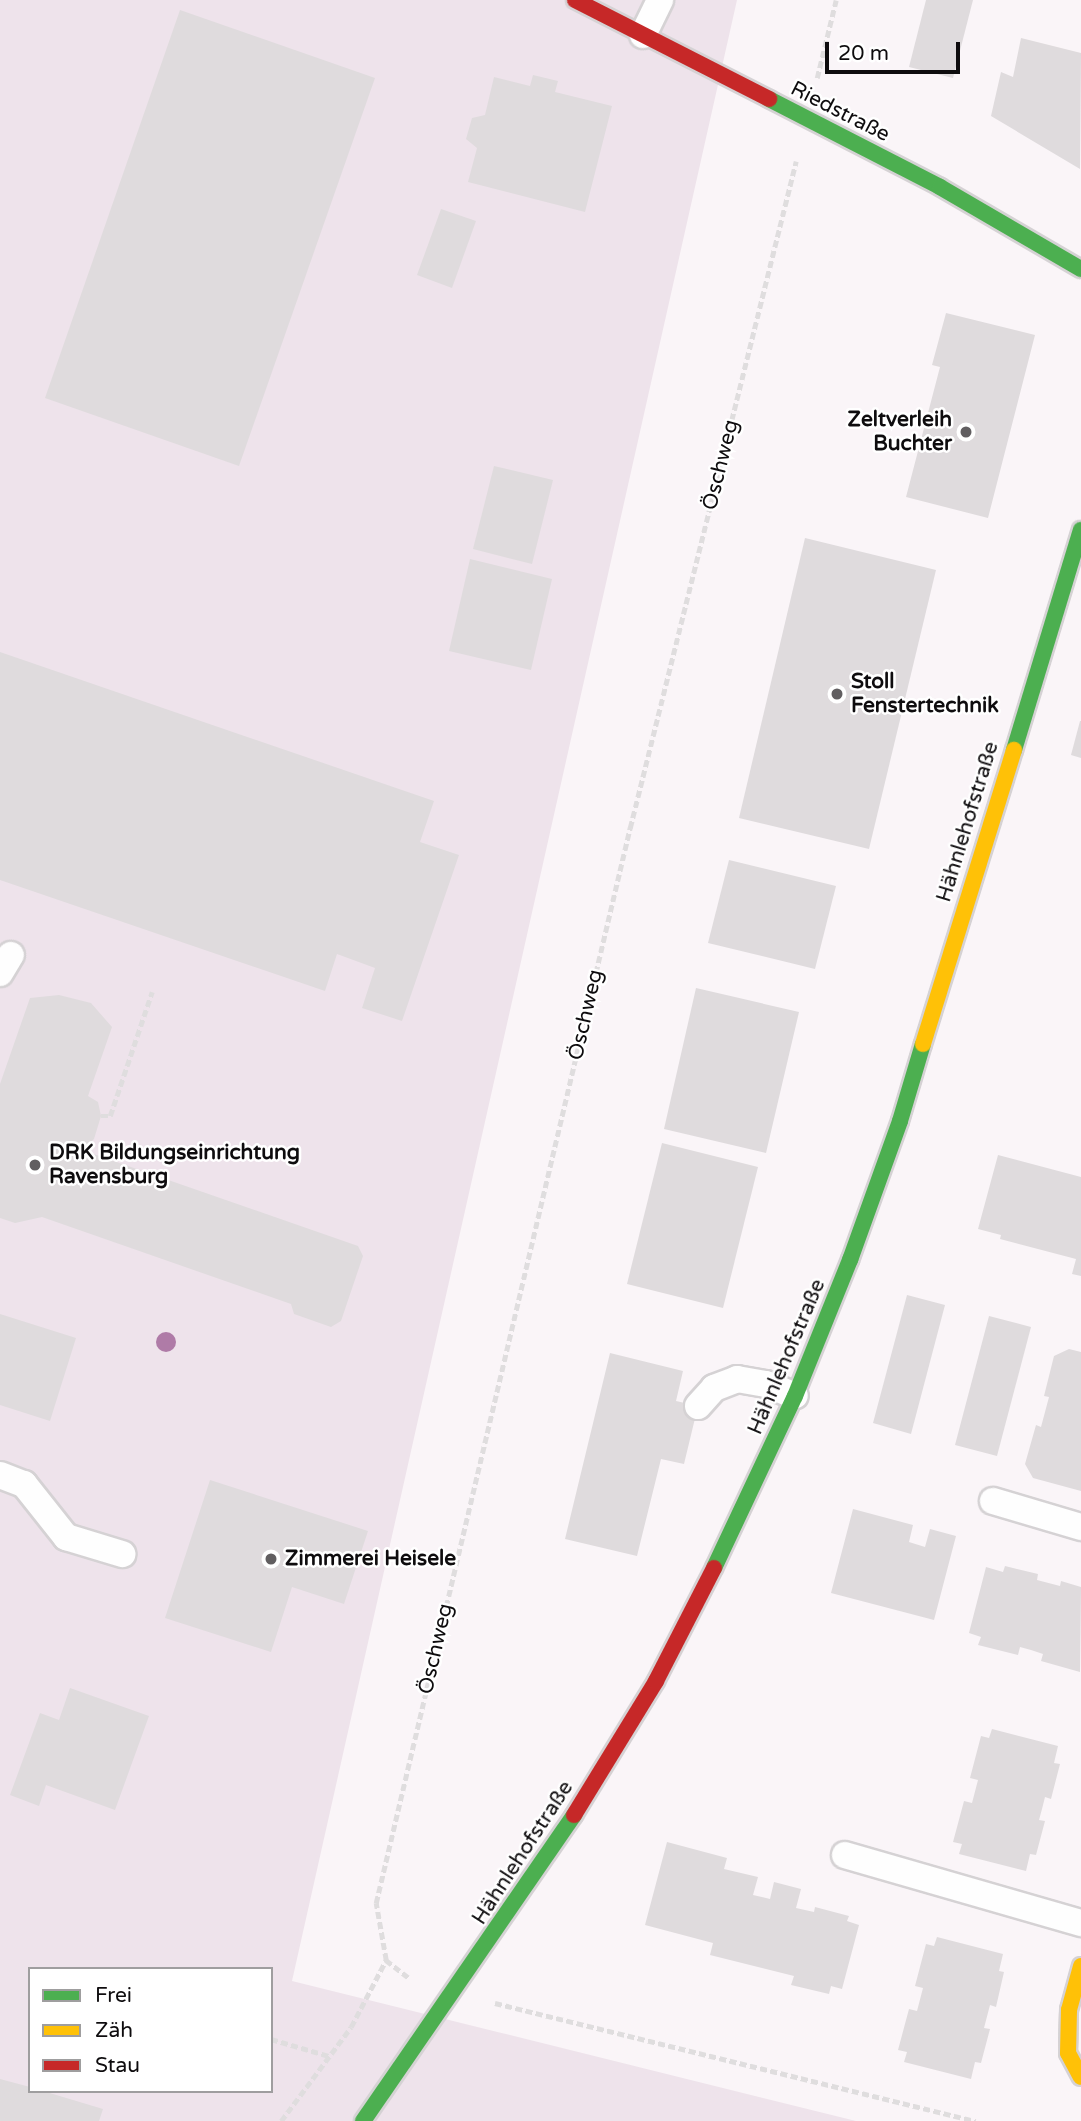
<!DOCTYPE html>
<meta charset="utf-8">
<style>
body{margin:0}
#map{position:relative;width:1081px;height:2121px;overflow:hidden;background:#faf5f8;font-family:"Varela Round",sans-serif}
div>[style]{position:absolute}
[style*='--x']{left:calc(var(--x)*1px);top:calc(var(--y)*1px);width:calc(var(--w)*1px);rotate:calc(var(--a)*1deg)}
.built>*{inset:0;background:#eee3eb}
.building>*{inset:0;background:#dfdbdd}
.path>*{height:4.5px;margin-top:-2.25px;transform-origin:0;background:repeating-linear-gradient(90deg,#dfddde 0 7px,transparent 0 10.5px)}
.roads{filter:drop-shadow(2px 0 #d5d2d4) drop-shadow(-2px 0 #d5d2d4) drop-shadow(0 2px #d5d2d4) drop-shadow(0 -2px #d5d2d4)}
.lane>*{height:26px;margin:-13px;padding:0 13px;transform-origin:13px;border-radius:13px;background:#fefefe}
.fast>*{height:16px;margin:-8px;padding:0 8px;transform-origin:8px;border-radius:8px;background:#4caf50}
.slow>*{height:16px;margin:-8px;padding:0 8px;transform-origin:8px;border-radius:8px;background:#ffc107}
.jam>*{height:16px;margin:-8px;padding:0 8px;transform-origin:8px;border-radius:8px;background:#c62828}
.trees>*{width:20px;height:20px;margin:-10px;border-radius:50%;background:#af7ba7}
.dots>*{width:19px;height:19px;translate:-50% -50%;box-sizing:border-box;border:4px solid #fff;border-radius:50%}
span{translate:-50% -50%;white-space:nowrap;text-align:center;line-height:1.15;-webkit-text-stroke:5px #fff;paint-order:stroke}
.street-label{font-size:21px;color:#0e0c0e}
.poi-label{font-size:21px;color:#0e0c0e;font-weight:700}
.right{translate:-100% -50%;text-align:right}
.left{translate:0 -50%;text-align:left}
.legend{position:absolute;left:28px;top:1967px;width:245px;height:126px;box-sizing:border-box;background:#fff;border:2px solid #9f9e9f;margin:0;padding:9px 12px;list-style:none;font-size:21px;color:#0e0c0e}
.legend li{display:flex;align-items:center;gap:14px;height:35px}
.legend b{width:35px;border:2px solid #9f9e9f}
.scale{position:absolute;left:825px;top:42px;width:135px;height:32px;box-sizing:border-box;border:4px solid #0e0c0e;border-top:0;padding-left:9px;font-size:21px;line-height:24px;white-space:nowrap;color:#0e0c0e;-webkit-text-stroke:5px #fff;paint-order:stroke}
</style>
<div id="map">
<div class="built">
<div style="clip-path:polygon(evenodd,0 0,737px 0,292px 1981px,856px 2121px,0 2121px,0 0,30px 1969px,271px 1969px,271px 2091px,30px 2091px,30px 1969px)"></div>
</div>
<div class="building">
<div style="clip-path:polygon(926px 0,973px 0,953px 78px,909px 67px)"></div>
<div style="clip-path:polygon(180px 10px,375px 78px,239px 466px,45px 398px)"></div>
<div style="clip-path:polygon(1021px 38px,1081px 53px,1080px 169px,991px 116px,1001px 72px,1013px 77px)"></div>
<div style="clip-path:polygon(533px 75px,558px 81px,555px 92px,612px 106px,585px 212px,468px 182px,477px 148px,466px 139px,472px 118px,485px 115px,494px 77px,530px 86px)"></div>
<div style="clip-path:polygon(441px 209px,476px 221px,452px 288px,417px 275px)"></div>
<div style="clip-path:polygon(946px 313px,1035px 335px,988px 518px,906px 497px,940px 367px,932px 365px)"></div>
<div style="clip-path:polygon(494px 466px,553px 480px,532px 564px,473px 549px)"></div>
<div style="clip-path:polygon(805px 538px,936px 570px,869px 849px,739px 818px)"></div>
<div style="clip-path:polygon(470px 559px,552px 579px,531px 670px,449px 651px)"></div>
<div style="clip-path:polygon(0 652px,434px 801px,420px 842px,459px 855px,402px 1021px,362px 1008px,375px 968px,337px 954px,325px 991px,0 880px)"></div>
<div style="clip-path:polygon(1080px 721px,1081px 721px,1081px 758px,1071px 755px)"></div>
<div style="clip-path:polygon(729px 860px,836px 886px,815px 969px,708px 943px)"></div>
<div style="clip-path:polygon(696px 988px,799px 1012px,766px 1153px,664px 1129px)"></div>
<div style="clip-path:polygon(59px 995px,91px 1003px,112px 1027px,88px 1096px,98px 1102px,101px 1116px,94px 1139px,82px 1150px,358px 1246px,363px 1256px,341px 1321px,331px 1327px,294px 1314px,291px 1304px,42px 1217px,15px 1223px,0 1218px,0 1084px,30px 998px)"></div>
<div style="clip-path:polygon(662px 1143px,758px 1167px,723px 1308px,627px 1284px)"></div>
<div style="clip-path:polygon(998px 1155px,1081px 1177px,1081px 1276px,1072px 1274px,1076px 1259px,1000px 1239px,1001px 1235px,978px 1229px)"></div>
<div style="clip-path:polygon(907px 1295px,945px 1305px,911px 1434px,873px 1423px)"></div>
<div style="clip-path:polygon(0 1314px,76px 1338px,50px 1421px,0 1405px)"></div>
<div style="clip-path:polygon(989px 1316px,1031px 1327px,997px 1456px,955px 1445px)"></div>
<div style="clip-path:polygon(1069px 1349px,1081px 1352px,1081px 1491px,1033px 1478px,1025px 1464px,1036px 1425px,1041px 1427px,1049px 1397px,1044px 1396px,1054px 1356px)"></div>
<div style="clip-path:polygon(610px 1353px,683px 1371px,676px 1401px,698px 1406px,684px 1464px,661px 1459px,637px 1556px,565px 1539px)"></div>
<div style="clip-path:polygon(210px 1480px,368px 1531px,344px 1604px,292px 1587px,271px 1652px,165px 1618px)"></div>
<div style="clip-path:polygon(853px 1509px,913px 1525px,909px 1542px,925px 1547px,930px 1529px,956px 1536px,934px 1620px,831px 1593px)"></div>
<div style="clip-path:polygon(1005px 1566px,1038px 1574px,1037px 1580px,1060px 1586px,1061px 1581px,1081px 1587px,1080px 1672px,1041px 1661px,1043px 1654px,1031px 1650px,1020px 1647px,1018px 1655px,978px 1645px,981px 1637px,969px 1633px,986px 1567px,1003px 1572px)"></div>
<div style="clip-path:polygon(70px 1688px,149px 1716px,115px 1810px,46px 1785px,39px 1806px,10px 1795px,40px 1713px,59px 1720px)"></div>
<div style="clip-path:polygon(992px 1729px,1058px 1746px,1054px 1763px,1060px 1764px,1051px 1799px,1045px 1797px,1042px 1809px,1039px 1820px,1045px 1821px,1036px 1855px,1030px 1854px,1026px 1871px,959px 1854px,962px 1844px,953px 1842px,964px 1801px,972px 1803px,978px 1780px,970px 1778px,981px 1736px,989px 1738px)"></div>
<div style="clip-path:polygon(667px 1842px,727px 1858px,724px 1869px,758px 1877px,753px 1895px,770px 1899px,774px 1882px,801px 1889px,796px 1908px,814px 1912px,815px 1907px,849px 1916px,847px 1921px,859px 1925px,842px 1989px,831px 1986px,829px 1994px,791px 1985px,794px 1976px,710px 1955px,713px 1943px,645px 1925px)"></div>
<div style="clip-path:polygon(937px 1937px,1003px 1954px,999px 1971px,1004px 1972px,996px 2007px,990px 2005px,984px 2028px,990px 2029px,981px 2063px,975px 2062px,971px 2079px,904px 2062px,907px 2052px,898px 2050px,909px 2009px,917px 2011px,923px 1988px,915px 1986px,926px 1944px,934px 1946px)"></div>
<div style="clip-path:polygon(0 2079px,30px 2087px,30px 2091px,43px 2091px,103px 2109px,99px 2121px,0 2121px)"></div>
</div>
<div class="path">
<div style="--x:817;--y:78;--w:80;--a:-76.3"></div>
<div style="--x:101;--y:1116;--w:9;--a:0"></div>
<div style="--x:110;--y:1116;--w:131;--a:-71.3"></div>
<div style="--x:386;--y:1960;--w:31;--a:38"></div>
<div style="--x:495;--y:2003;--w:495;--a:13.8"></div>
<div style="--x:271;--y:2039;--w:60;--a:16.3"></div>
<div style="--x:281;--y:2121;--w:117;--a:-53.3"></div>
<div style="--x:351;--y:2027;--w:76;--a:-62.4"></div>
<div style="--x:386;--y:1960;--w:58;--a:-100"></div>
<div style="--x:376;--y:1903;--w:1105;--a:-76.71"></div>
<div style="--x:630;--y:828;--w:687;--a:-76.02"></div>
</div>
<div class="roads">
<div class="lane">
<div style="--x:643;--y:35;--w:39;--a:-64"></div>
<div style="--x:0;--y:973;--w:21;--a:-59"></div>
<div style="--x:698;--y:1406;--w:24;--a:-48"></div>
<div style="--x:714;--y:1388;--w:25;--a:-21"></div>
<div style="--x:737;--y:1379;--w:29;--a:10"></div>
<div style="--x:766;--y:1384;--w:31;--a:22"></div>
<div style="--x:0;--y:1475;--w:26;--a:21"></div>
<div style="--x:24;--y:1484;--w:68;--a:51.6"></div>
<div style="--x:66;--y:1537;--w:59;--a:16.9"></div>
<div style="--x:993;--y:1501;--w:92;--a:16.5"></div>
<div style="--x:845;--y:1855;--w:246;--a:16.1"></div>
</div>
<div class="fast">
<div style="--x:769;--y:99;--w:192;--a:27.2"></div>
<div style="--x:940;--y:187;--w:163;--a:30.2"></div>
<div style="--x:1014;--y:750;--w:230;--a:-73.1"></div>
<div style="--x:714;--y:1568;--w:190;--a:-64.8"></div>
<div style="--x:795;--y:1396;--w:147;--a:-68"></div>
<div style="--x:850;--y:1260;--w:148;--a:-70.2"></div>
<div style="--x:900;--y:1121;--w:80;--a:-73.4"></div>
<div style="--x:363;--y:2121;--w:372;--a:-55.4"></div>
</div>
<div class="slow">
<div style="--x:923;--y:1044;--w:308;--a:-72.8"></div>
<div style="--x:1081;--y:1966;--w:46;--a:105.3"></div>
<div style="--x:1069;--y:2010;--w:43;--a:91.3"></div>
<div style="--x:1068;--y:2053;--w:27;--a:62"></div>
</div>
<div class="jam">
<div style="--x:575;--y:0;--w:218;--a:27"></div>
<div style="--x:574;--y:1815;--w:157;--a:-58.5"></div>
<div style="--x:656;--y:1681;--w:127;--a:-62.8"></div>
</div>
</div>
<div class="trees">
<div style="left:166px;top:1342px"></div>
</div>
<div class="dots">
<div style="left:966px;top:432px;background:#615e60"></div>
<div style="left:837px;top:694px;background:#615e60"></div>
<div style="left:35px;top:1165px;background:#615e60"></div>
<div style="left:271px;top:1559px;background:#615e60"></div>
</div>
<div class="street-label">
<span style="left:840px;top:112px;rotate:27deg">Riedstraße</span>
<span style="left:721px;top:465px;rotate:-76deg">Öschweg</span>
<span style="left:968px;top:822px;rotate:-73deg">Hähnlehofstraße</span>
<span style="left:586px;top:1015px;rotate:-77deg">Öschweg</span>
<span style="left:787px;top:1357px;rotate:-67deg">Hähnlehofstraße</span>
<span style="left:436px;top:1649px;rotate:-77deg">Öschweg</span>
<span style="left:523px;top:1853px;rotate:-57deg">Hähnlehofstraße</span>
</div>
<div class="poi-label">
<span class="right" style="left:952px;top:432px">Zeltverleih<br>Buchter</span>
<span class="left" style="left:851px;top:694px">Stoll<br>Fenstertechnik</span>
<span class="left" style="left:49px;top:1165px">DRK Bildungseinrichtung<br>Ravensburg</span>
<span class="left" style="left:285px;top:1559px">Zimmerei Heisele</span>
</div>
<ul class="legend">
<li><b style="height:9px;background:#4caf50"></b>Frei</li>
<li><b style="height:9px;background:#ffc107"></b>Zäh</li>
<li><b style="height:9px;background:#c62828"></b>Stau</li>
</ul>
<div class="scale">20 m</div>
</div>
